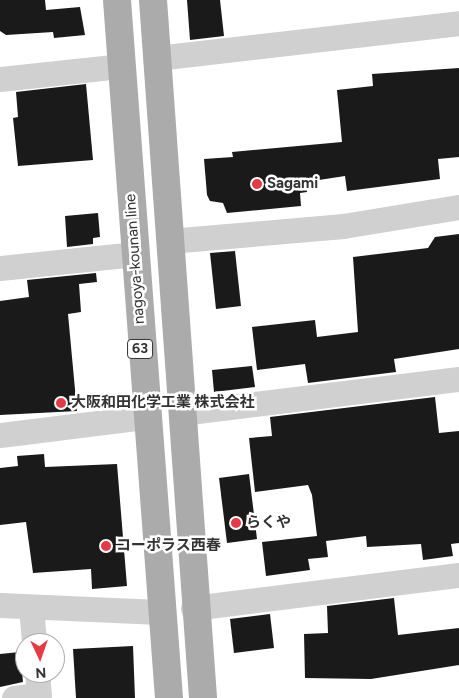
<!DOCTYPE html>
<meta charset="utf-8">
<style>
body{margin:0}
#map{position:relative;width:459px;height:698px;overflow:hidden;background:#fff;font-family:Figtree,"Noto Sans JP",sans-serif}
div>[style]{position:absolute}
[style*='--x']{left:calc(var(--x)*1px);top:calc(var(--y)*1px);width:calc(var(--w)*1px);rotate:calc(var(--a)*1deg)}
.building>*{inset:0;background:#1a1a1a}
.minor>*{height:25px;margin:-12.5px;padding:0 12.5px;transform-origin:12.5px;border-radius:12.5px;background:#d0d0d0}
.major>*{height:28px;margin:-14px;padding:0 14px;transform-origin:14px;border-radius:14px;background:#ababab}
.dots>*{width:14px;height:14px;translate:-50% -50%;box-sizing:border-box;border:2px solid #fff;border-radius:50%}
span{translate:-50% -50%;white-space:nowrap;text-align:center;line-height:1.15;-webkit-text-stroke:5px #fff;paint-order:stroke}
.shield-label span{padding:1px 4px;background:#fff;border:1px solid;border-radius:4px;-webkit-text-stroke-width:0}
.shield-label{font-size:14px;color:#333;font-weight:700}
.poi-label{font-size:15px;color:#333;font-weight:700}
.left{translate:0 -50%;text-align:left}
.street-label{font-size:15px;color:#333}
.north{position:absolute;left:15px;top:633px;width:50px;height:50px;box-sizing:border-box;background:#fff;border:1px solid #adadad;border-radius:50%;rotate:177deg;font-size:14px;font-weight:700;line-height:20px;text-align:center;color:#333}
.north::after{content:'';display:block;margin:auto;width:18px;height:22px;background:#e63946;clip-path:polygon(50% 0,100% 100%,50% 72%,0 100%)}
</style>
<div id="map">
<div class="building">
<div style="clip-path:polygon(0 0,45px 0,46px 10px,80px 7px,85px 35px,54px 38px,53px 32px,6px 35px,0 31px)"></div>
<div style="clip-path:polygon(187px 0,220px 0,224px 36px,190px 40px)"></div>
<div style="clip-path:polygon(459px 68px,459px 157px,438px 159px,440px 179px,347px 191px,345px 176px,306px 182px,307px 192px,300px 193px,301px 206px,227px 213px,223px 203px,210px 201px,207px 195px,204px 159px,233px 157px,232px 152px,342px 142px,337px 90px,373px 86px,372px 74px)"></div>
<div style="clip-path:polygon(86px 84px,93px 160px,18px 166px,13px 118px,18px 117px,16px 92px)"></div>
<div style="clip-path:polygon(98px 213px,100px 237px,93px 238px,93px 244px,67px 247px,65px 216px)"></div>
<div style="clip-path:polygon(459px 234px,459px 349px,394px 359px,396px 372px,308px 383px,305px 364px,257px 370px,252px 327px,315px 320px,317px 337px,358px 332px,353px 257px,428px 248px,435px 237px)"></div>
<div style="clip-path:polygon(235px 251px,241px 306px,216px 309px,210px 253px)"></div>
<div style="clip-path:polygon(96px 273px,97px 282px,79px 284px,81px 312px,68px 314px,77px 411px,0 415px,0 301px,29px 297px,27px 280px)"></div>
<div style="clip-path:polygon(252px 366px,255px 387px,214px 392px,212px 370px)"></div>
<div style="clip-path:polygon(435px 397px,439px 433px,459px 431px,459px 543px,451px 544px,453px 556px,423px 560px,421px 544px,367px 547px,366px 536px,326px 541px,328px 557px,308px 559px,310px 570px,266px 576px,262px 542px,317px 536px,312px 495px,308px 485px,255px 492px,249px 438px,272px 436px,270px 417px)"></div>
<div style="clip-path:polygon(44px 454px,45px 467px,117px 464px,127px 586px,92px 589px,91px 569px,33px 573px,26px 522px,0 525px,0 468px,18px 466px,17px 456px)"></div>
<div style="clip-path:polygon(249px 474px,257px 539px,227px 543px,219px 478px)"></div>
<div style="clip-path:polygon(394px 598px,398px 635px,459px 628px,459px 665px,371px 679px,305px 678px,304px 634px,328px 633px,327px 606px)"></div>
<div style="clip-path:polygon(270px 614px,274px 648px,234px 653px,230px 619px)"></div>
<div style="clip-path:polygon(133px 646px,135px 698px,76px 698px,73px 649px)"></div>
<div style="clip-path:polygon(20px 652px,23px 682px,0 687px,0 654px)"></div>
</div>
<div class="minor">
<div style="--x:157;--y:58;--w:304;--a:-6.6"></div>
<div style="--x:0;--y:79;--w:123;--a:-6.1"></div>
<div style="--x:169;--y:241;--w:175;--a:-4.9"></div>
<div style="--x:343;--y:226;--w:118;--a:-9.3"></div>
<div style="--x:0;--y:268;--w:136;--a:-5.9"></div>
<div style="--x:181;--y:413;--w:280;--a:-7"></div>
<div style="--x:0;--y:435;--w:145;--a:-7.1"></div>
<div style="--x:0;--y:605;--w:160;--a:2.5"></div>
<div style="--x:31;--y:607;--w:36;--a:85"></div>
<div style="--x:193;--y:608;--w:268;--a:-7.1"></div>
<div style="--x:14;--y:698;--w:25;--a:-7"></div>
<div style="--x:39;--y:695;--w:22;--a:-95"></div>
</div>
<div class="major">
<div style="--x:117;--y:0;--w:700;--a:85.74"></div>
<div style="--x:153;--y:0;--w:700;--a:85.9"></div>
</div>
<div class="dots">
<div style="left:257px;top:184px;background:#e63946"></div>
<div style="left:61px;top:403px;background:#e63946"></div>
<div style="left:236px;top:523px;background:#e63946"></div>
<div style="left:106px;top:546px;background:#e63946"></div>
</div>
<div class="shield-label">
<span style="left:140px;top:349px">63</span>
</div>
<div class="poi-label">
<span class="left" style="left:267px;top:184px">Sagami</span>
<span class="left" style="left:71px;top:403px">大阪和田化学工業 株式会社</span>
<span class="left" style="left:246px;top:523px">らくや</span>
<span class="left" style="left:116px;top:546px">コーポラス西春</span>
</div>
<div class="street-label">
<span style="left:135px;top:259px;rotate:-94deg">nagoya-kounan line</span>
</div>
<div class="north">N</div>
</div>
